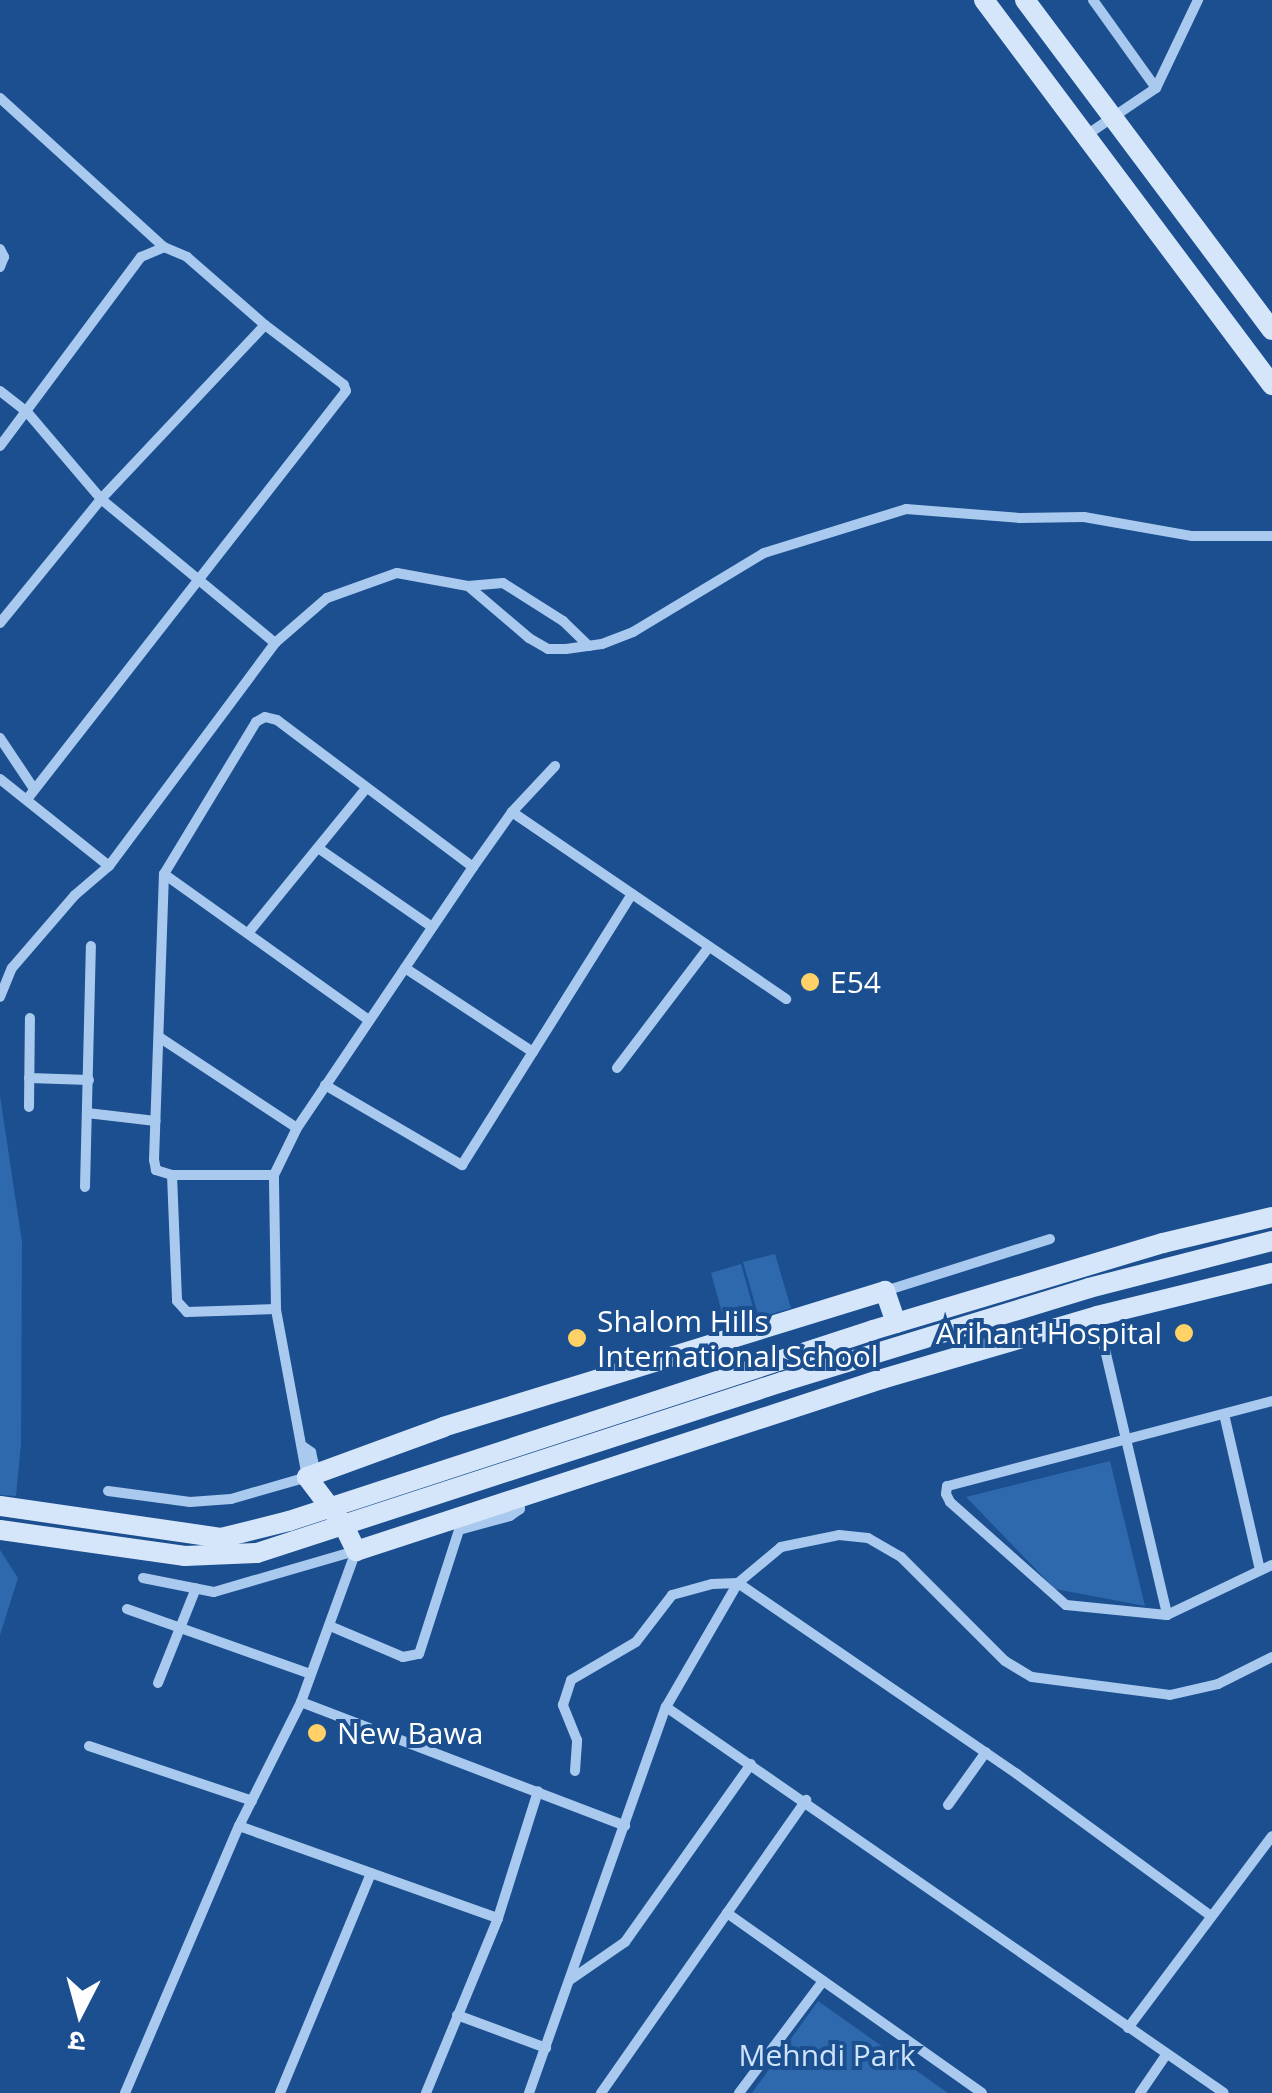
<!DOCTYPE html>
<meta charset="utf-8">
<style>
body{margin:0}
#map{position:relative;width:1272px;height:2093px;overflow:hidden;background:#1b4f8f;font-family:"Open Sans","Noto Sans Devanagari",sans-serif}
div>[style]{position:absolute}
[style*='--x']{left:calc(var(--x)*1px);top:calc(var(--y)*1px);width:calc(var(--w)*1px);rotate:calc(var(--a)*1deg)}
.green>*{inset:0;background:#2e69ad}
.street>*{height:10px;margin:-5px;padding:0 5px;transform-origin:5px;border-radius:5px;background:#a9c9ee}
.secondary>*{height:20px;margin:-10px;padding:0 10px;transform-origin:10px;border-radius:10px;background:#d6e6fa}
.dots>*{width:28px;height:28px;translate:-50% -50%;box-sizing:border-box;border:5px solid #1b4f8f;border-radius:50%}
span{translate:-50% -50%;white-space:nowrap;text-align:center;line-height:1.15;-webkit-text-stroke:8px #1b4f8f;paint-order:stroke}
.poi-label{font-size:30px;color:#fff}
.left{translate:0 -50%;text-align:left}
.right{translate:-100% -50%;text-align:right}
.park-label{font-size:30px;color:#cfe3fa}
.north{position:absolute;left:30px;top:1963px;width:100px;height:100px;-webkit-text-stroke:8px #1b4f8f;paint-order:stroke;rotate:186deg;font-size:28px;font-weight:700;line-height:40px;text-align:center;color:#fff}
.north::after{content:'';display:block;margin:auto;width:35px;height:45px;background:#fff;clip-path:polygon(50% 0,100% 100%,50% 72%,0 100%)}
</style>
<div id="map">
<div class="green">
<div style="clip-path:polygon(0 1096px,22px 1242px,21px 1444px,16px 1496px,0 1495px)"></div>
<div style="clip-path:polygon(775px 1254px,791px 1308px,759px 1318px,743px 1262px)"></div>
<div style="clip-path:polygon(741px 1264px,756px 1318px,726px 1327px,711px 1273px)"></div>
<div style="clip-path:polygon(1110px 1461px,1145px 1606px,1055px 1589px,966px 1497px)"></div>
<div style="clip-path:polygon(0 1550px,18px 1578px,0 1635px)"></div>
<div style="clip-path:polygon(818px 2001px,948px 2093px,752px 2093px)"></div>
</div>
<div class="street">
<div style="--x:1093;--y:0;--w:108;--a:54.4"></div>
<div style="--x:0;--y:98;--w:222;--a:42.3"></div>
<div style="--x:1085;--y:136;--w:86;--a:-34.1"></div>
<div style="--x:1156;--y:88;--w:98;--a:-64.5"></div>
<div style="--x:0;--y:249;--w:9;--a:63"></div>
<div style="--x:4;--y:257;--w:11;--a:112"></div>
<div style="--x:0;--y:391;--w:34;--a:38"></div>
<div style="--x:27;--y:412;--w:114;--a:49.6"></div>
<div style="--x:101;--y:499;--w:226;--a:39.6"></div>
<div style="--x:0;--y:446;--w:236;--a:-53.3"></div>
<div style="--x:141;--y:257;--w:25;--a:-23"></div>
<div style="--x:164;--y:247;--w:25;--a:23"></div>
<div style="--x:187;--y:257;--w:103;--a:41.1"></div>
<div style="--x:265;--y:325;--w:99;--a:37.2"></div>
<div style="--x:344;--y:385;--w:6;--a:72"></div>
<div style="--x:346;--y:391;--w:517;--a:128"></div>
<div style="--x:468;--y:586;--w:35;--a:-5"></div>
<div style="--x:503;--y:583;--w:71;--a:32.3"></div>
<div style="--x:563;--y:621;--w:36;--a:44"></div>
<div style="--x:0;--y:623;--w:160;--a:-50.8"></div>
<div style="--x:101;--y:499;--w:239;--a:-46.7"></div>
<div style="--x:0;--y:738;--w:61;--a:56.3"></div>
<div style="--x:0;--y:779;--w:139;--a:38.6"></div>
<div style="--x:512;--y:812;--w:332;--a:34.3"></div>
<div style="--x:318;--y:848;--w:139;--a:34.7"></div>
<div style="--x:164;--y:874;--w:252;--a:35.5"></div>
<div style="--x:249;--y:932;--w:183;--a:-50.8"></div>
<div style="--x:405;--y:968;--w:153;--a:33.3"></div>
<div style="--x:0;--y:997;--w:31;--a:-68"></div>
<div style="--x:12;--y:968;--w:96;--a:-49.2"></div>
<div style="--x:75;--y:895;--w:45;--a:-40.5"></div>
<div style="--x:109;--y:866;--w:278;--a:-53.3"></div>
<div style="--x:275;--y:643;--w:69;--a:-40.9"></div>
<div style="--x:327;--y:598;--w:74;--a:-19.7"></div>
<div style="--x:397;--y:573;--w:72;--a:10.4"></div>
<div style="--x:468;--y:586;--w:80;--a:40.4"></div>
<div style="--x:529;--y:638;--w:22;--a:30"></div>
<div style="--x:548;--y:649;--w:18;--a:0"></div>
<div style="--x:566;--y:649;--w:36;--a:-8"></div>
<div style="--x:602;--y:644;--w:33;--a:-21"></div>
<div style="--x:633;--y:632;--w:153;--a:-31.1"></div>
<div style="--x:764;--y:553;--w:149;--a:-17.2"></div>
<div style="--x:906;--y:509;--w:114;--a:4.5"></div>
<div style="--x:1020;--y:518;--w:64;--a:-0.9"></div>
<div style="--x:1084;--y:517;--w:110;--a:10"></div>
<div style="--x:1192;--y:536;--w:80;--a:0"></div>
<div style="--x:159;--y:1037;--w:165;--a:33.4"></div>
<div style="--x:617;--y:1068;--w:152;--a:-52.8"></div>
<div style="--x:29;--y:1078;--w:60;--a:1.9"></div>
<div style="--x:325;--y:1085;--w:159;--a:30.3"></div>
<div style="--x:462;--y:1165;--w:320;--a:-57.9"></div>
<div style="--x:29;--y:1107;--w:89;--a:-89.4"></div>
<div style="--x:87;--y:1113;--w:69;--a:6.6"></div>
<div style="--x:172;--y:1175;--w:126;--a:87.7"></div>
<div style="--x:177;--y:1301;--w:15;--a:48"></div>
<div style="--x:187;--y:1312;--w:89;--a:-1.9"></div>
<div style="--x:274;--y:1175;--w:102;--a:180"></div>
<div style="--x:172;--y:1175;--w:17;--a:-163"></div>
<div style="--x:156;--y:1170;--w:10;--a:-101"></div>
<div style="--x:154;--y:1160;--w:286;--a:-88"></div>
<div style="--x:164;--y:874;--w:178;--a:-58.8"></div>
<div style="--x:256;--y:722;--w:10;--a:-29"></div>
<div style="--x:265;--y:717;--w:12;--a:14"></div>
<div style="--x:277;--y:720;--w:245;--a:36.9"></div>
<div style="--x:85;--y:1187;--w:241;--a:-88.6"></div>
<div style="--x:885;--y:1291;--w:173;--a:-17.5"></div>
<div style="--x:1099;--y:1324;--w:299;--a:76.8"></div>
<div style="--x:1272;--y:1401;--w:336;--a:165.3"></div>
<div style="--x:947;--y:1486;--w:8;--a:97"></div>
<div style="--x:946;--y:1494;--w:9;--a:63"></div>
<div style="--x:950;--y:1502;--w:155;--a:41.6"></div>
<div style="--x:1066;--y:1605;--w:101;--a:5.7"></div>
<div style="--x:1167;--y:1615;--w:116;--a:-25.5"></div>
<div style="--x:1224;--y:1414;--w:160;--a:77"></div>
<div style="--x:304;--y:1447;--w:9;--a:36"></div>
<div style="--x:311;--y:1452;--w:23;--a:77"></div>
<div style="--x:108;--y:1491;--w:83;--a:7.6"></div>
<div style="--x:190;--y:1502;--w:41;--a:-4.2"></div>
<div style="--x:231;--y:1499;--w:79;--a:-16.1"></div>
<div style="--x:307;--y:1477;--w:171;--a:-100.5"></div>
<div style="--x:276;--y:1309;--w:134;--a:-90.9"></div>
<div style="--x:274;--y:1175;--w:52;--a:-63.9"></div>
<div style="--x:297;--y:1128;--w:315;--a:-56"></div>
<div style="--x:473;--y:867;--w:67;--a:-54.7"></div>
<div style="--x:512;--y:812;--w:63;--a:-46.9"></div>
<div style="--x:143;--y:1578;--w:72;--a:11.2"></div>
<div style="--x:214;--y:1592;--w:147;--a:-16.2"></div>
<div style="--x:127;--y:1609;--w:195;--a:19.5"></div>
<div style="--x:330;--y:1626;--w:79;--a:23"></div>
<div style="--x:403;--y:1657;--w:16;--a:-11"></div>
<div style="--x:419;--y:1654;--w:130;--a:-72.1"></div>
<div style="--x:459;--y:1530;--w:53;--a:-15.4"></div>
<div style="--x:510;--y:1516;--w:12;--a:-35"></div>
<div style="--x:520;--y:1509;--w:12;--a:-95"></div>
<div style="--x:158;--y:1683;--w:102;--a:-68.2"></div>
<div style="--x:301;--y:1702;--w:347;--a:20.9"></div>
<div style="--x:666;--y:1707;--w:678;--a:34.67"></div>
<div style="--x:89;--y:1746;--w:172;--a:18.6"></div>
<div style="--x:575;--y:1771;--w:31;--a:-86"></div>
<div style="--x:577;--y:1740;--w:38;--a:-112"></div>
<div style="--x:563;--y:1705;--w:26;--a:-72"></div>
<div style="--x:571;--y:1680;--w:75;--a:-30.3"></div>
<div style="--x:636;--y:1642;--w:59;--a:-52.5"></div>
<div style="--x:672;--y:1595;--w:41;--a:-15.4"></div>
<div style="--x:712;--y:1584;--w:26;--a:-2"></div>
<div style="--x:738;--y:1583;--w:338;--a:34.4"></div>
<div style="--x:1017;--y:1774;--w:240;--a:36.2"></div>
<div style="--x:948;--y:1805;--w:65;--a:-54.4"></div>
<div style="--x:239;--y:1826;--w:275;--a:19.6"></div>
<div style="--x:727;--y:1913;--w:312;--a:35.2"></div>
<div style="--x:570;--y:1980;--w:67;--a:-34.6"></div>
<div style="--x:625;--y:1942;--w:218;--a:-54.7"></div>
<div style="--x:457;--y:2015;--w:95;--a:20.3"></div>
<div style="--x:1128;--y:2028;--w:240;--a:-53.1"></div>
<div style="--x:125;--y:2093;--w:290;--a:-66.9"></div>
<div style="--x:239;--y:1826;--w:139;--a:-63.4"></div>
<div style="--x:301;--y:1702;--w:161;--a:-70"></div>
<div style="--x:280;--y:2093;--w:238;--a:-67.5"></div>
<div style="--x:426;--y:2093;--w:189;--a:-67.6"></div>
<div style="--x:498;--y:1918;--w:133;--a:-72.5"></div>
<div style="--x:529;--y:2093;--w:410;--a:-70.5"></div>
<div style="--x:666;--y:1707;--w:143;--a:-59.9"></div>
<div style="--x:738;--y:1583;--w:56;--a:-39.9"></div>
<div style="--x:781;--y:1547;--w:59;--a:-11.7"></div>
<div style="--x:839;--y:1535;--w:29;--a:6"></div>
<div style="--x:868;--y:1538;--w:38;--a:30"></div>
<div style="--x:901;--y:1557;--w:147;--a:45"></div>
<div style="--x:1005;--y:1661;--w:31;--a:31"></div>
<div style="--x:1032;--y:1677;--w:139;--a:7.4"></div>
<div style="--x:1170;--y:1695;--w:49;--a:-12.9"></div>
<div style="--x:1218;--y:1684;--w:60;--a:-26.6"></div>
<div style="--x:601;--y:2093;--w:358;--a:-55"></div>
<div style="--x:739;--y:2093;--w:140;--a:-53.1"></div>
<div style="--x:1140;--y:2093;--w:46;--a:-55.6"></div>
</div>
<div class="secondary">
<div style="--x:984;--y:0;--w:481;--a:53.2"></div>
<div style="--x:1025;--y:0;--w:412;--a:53.2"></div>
<div style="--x:896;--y:1323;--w:34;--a:-109"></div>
<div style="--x:885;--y:1291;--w:461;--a:162.9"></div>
<div style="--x:444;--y:1427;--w:146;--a:159.9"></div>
<div style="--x:307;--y:1477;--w:61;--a:52.9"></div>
<div style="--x:344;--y:1526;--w:28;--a:64"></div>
<div style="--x:356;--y:1551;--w:553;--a:-18.11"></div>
<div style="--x:882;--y:1379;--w:224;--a:-16.3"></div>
<div style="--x:1097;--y:1316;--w:180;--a:-13.8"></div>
<div style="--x:0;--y:1506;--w:223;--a:8.2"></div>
<div style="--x:221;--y:1538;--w:70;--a:-14"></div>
<div style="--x:289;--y:1521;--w:614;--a:-18.11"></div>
<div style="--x:873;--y:1330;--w:303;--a:-16.7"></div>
<div style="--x:1163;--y:1243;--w:112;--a:-13.4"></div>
<div style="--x:0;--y:1530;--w:187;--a:8"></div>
<div style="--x:185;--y:1556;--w:72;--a:-2.4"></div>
<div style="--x:257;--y:1553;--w:552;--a:-18.04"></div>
<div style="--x:782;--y:1382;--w:321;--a:-17"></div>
<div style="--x:1089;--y:1288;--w:189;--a:-14.4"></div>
</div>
<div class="dots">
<div style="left:810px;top:982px;background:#ffd166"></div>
<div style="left:1184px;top:1333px;background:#ffd166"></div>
<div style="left:577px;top:1338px;background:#ffd166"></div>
<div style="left:317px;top:1733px;background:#ffd166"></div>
</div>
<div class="poi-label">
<span class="left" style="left:830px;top:982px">E54</span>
<span class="left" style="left:597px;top:1338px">Shalom Hills<br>International School</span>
<span class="right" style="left:1162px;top:1333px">Arihant Hospital</span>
<span class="left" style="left:337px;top:1733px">New Bawa</span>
</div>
<div class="park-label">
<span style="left:827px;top:2055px">Mehndi Park</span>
</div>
<div class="north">उ</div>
</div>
